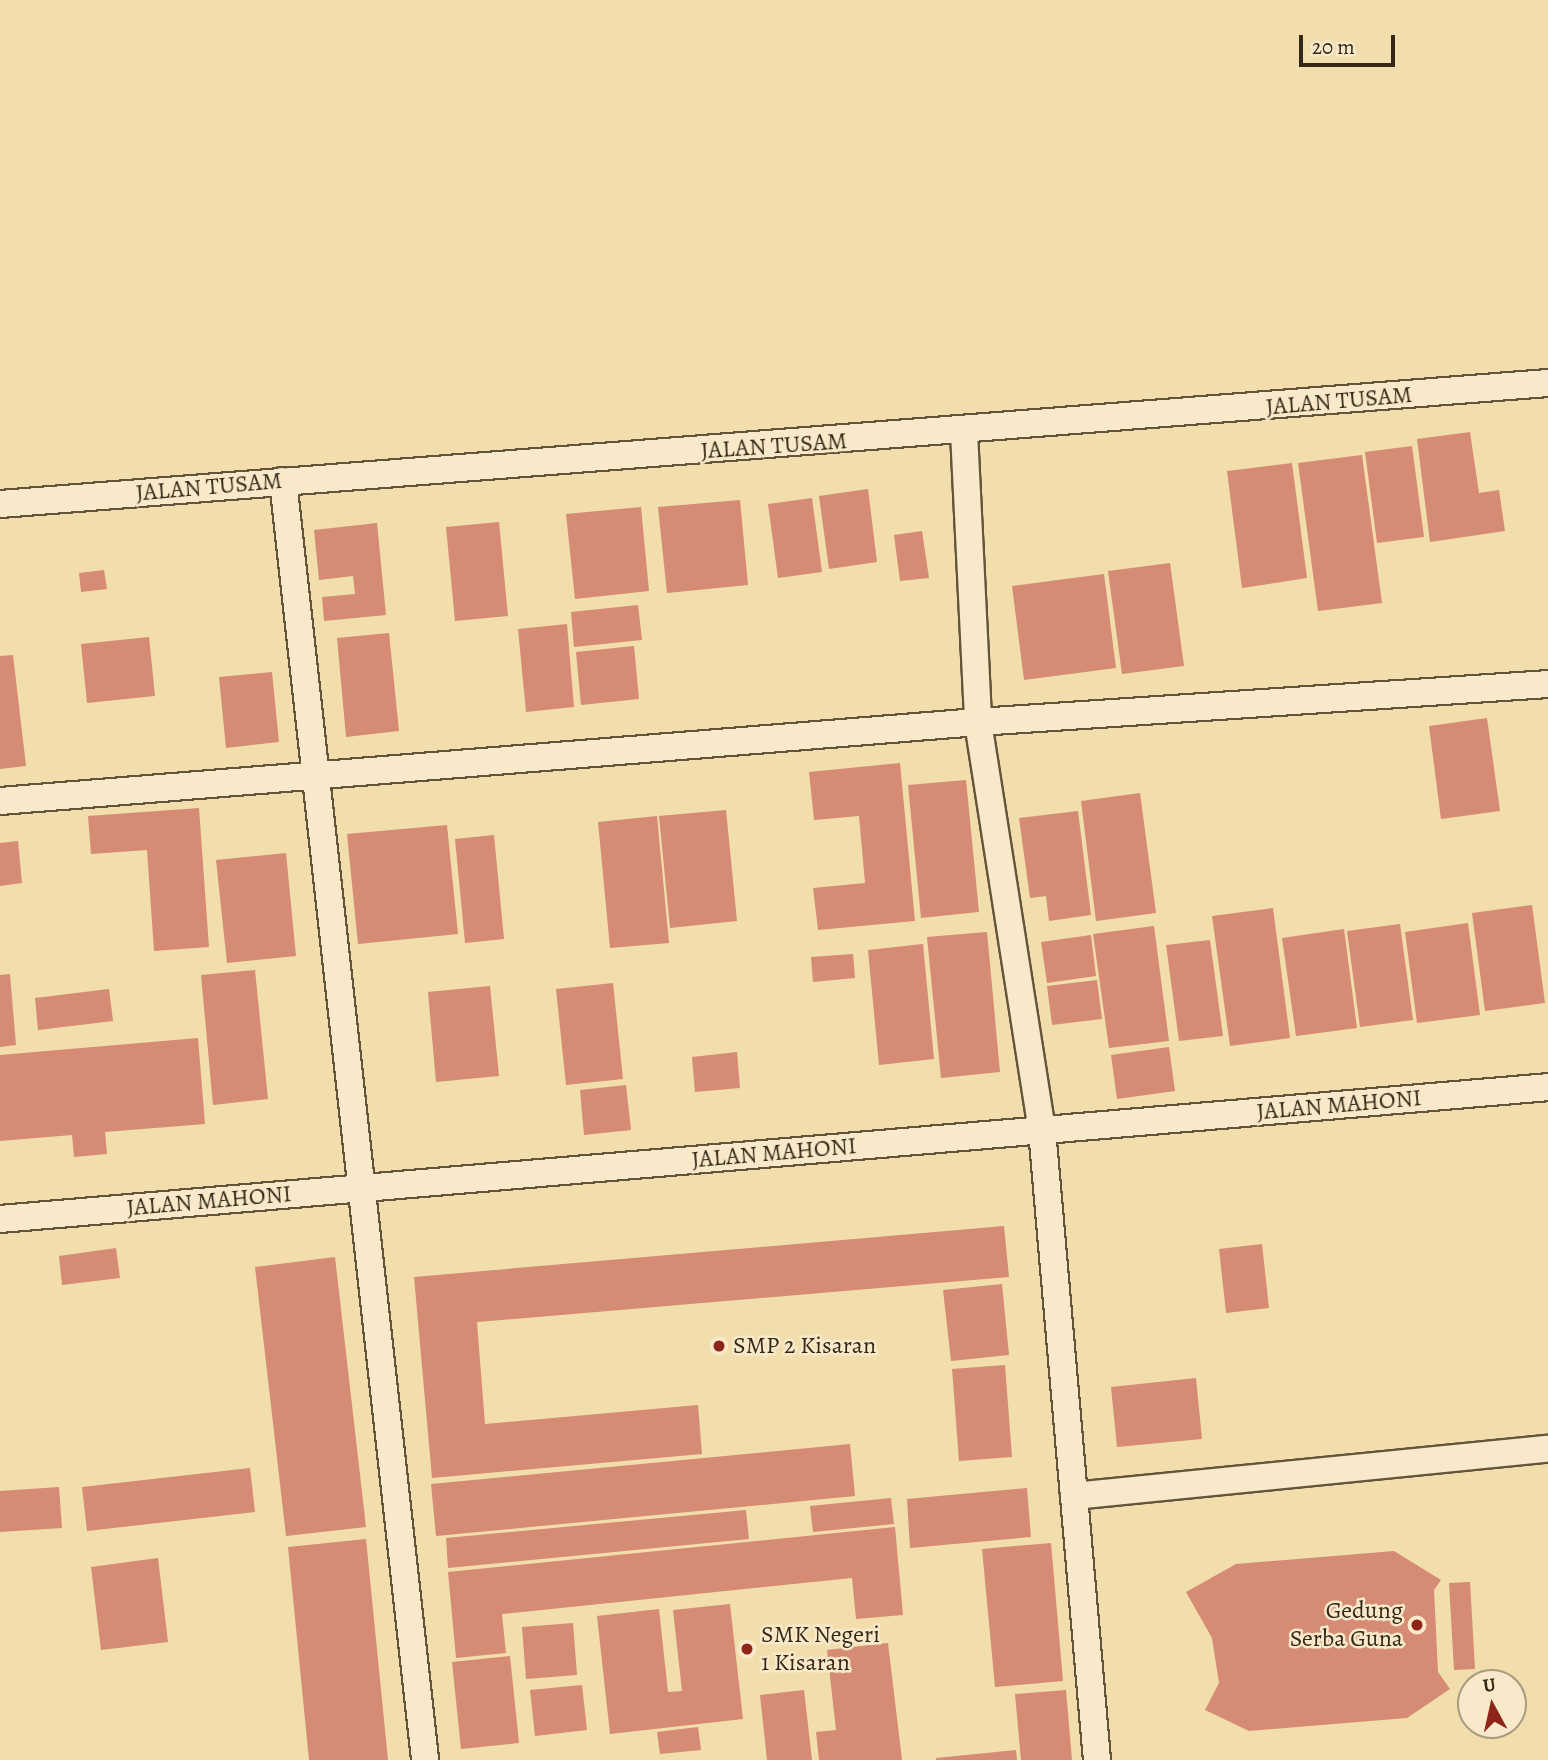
<!DOCTYPE html>
<style>
body{margin:0}
#map{position:relative;width:1548px;height:1760px;overflow:hidden;background:#f2ddac;font-family:Alegreya,serif}
div>[style]{position:absolute}
[style*='--x']{left:calc(var(--x)*1px);top:calc(var(--y)*1px);width:calc(var(--w)*1px);rotate:calc(var(--a)*1deg)}
.building>*{inset:0;background:#d58b74}
.roads{filter:drop-shadow(2px 0 #64543c) drop-shadow(-2px 0 #64543c) drop-shadow(0 2px #64543c) drop-shadow(0 -2px #64543c)}
.street>*{height:26px;margin:-13px;padding:0 13px;transform-origin:13px;border-radius:13px;background:#f7e9c9}
.dots>*{width:19px;height:19px;translate:-50% -50%;box-sizing:border-box;border:4px solid #f7e9c9;border-radius:50%}
span{translate:-50% -50%;white-space:nowrap;text-align:center;line-height:1.15;-webkit-text-stroke:5px #f7e9c9;paint-order:stroke}
.street-label{font-size:24px;color:#352716}
.poi-label{font-size:24px;color:#352716}
.left{translate:0 -50%;text-align:left}
.right{translate:-100% -50%;text-align:right}
.north{position:absolute;left:1457px;top:1669px;width:70px;height:70px;box-sizing:border-box;background:#f7e9c9;border:2px solid #a99b81;border-radius:50%;rotate:352deg;font-size:19px;font-weight:700;line-height:28px;text-align:center;color:#352716}
.north::after{content:'';display:block;margin:auto;width:24px;height:32px;background:#8f2418;clip-path:polygon(50% 0,100% 100%,50% 72%,0 100%)}
.scale{position:absolute;left:1299px;top:35px;width:96px;height:32px;box-sizing:border-box;border:4px solid #352716;border-top:0;padding-left:9px;font-size:21px;line-height:24px;white-space:nowrap;color:#352716;-webkit-text-stroke:5px #f7e9c9;paint-order:stroke}
</style>
<div id="map">
<div class="building">
<div style="clip-path:polygon(1470px 432px,1479px 493px,1499px 490px,1505px 531px,1430px 542px,1417px 439px)"></div>
<div style="clip-path:polygon(1412px 446px,1424px 537px,1377px 543px,1365px 452px)"></div>
<div style="clip-path:polygon(1362px 455px,1382px 603px,1318px 611px,1298px 463px)"></div>
<div style="clip-path:polygon(1292px 463px,1307px 578px,1242px 588px,1227px 471px)"></div>
<div style="clip-path:polygon(868px 489px,877px 562px,829px 569px,819px 496px)"></div>
<div style="clip-path:polygon(812px 498px,822px 572px,778px 578px,768px 504px)"></div>
<div style="clip-path:polygon(740px 500px,748px 585px,667px 593px,658px 507px)"></div>
<div style="clip-path:polygon(641px 507px,649px 591px,575px 599px,566px 514px)"></div>
<div style="clip-path:polygon(499px 522px,508px 616px,455px 621px,446px 527px)"></div>
<div style="clip-path:polygon(377px 523px,386px 615px,324px 621px,322px 597px,355px 594px,353px 576px,319px 580px,314px 530px)"></div>
<div style="clip-path:polygon(922px 531px,929px 578px,900px 581px,894px 535px)"></div>
<div style="clip-path:polygon(1170px 563px,1184px 666px,1122px 674px,1108px 571px)"></div>
<div style="clip-path:polygon(104px 570px,107px 589px,81px 592px,79px 573px)"></div>
<div style="clip-path:polygon(1104px 574px,1116px 668px,1024px 680px,1012px 586px)"></div>
<div style="clip-path:polygon(638px 605px,642px 640px,574px 647px,571px 612px)"></div>
<div style="clip-path:polygon(567px 624px,574px 707px,526px 712px,518px 629px)"></div>
<div style="clip-path:polygon(389px 633px,399px 731px,346px 737px,337px 638px)"></div>
<div style="clip-path:polygon(149px 637px,155px 696px,87px 703px,81px 644px)"></div>
<div style="clip-path:polygon(634px 646px,639px 699px,581px 705px,576px 652px)"></div>
<div style="clip-path:polygon(13px 655px,26px 766px,0 769px,0 656px)"></div>
<div style="clip-path:polygon(272px 672px,279px 742px,226px 748px,219px 677px)"></div>
<div style="clip-path:polygon(1487px 718px,1500px 811px,1441px 819px,1429px 726px)"></div>
<div style="clip-path:polygon(900px 763px,915px 921px,818px 930px,813px 888px,865px 883px,859px 816px,814px 820px,809px 772px)"></div>
<div style="clip-path:polygon(966px 780px,979px 912px,921px 918px,908px 785px)"></div>
<div style="clip-path:polygon(1140px 793px,1156px 913px,1096px 921px,1081px 801px)"></div>
<div style="clip-path:polygon(199px 808px,209px 947px,154px 951px,147px 850px,91px 854px,88px 816px)"></div>
<div style="clip-path:polygon(726px 810px,737px 921px,670px 928px,659px 816px)"></div>
<div style="clip-path:polygon(1078px 811px,1091px 915px,1049px 921px,1046px 896px,1030px 898px,1019px 818px)"></div>
<div style="clip-path:polygon(657px 816px,669px 943px,610px 948px,598px 822px)"></div>
<div style="clip-path:polygon(447px 825px,458px 934px,358px 944px,347px 834px)"></div>
<div style="clip-path:polygon(494px 835px,504px 939px,465px 943px,455px 839px)"></div>
<div style="clip-path:polygon(18px 841px,22px 883px,0 886px,0 843px)"></div>
<div style="clip-path:polygon(286px 853px,296px 956px,227px 963px,216px 860px)"></div>
<div style="clip-path:polygon(1532px 905px,1545px 1003px,1485px 1011px,1472px 913px)"></div>
<div style="clip-path:polygon(1273px 908px,1290px 1038px,1230px 1046px,1212px 916px)"></div>
<div style="clip-path:polygon(1468px 923px,1480px 1015px,1417px 1023px,1405px 932px)"></div>
<div style="clip-path:polygon(1400px 924px,1413px 1020px,1360px 1027px,1347px 931px)"></div>
<div style="clip-path:polygon(1154px 926px,1169px 1041px,1109px 1048px,1093px 934px)"></div>
<div style="clip-path:polygon(1344px 929px,1357px 1028px,1296px 1036px,1282px 938px)"></div>
<div style="clip-path:polygon(987px 932px,1000px 1072px,941px 1078px,927px 937px)"></div>
<div style="clip-path:polygon(1091px 935px,1096px 976px,1047px 983px,1041px 942px)"></div>
<div style="clip-path:polygon(1210px 940px,1223px 1036px,1179px 1041px,1166px 945px)"></div>
<div style="clip-path:polygon(923px 944px,934px 1059px,879px 1065px,868px 950px)"></div>
<div style="clip-path:polygon(853px 954px,855px 978px,813px 982px,811px 957px)"></div>
<div style="clip-path:polygon(255px 970px,268px 1099px,213px 1105px,201px 975px)"></div>
<div style="clip-path:polygon(10px 974px,16px 1045px,0 1047px,0 975px)"></div>
<div style="clip-path:polygon(1097px 980px,1102px 1019px,1052px 1025px,1047px 986px)"></div>
<div style="clip-path:polygon(613px 983px,623px 1079px,566px 1085px,556px 989px)"></div>
<div style="clip-path:polygon(490px 986px,499px 1076px,436px 1082px,428px 992px)"></div>
<div style="clip-path:polygon(109px 989px,113px 1021px,38px 1030px,35px 998px)"></div>
<div style="clip-path:polygon(198px 1038px,205px 1124px,105px 1132px,107px 1154px,74px 1157px,72px 1135px,0 1141px,0 1055px)"></div>
<div style="clip-path:polygon(1169px 1047px,1175px 1091px,1117px 1099px,1111px 1055px)"></div>
<div style="clip-path:polygon(737px 1052px,740px 1088px,695px 1092px,692px 1057px)"></div>
<div style="clip-path:polygon(626px 1085px,631px 1130px,584px 1135px,580px 1090px)"></div>
<div style="clip-path:polygon(1004px 1226px,1009px 1277px,477px 1322px,485px 1424px,698px 1405px,702px 1454px,432px 1478px,414px 1277px)"></div>
<div style="clip-path:polygon(1262px 1244px,1269px 1308px,1226px 1313px,1219px 1249px)"></div>
<div style="clip-path:polygon(116px 1248px,120px 1278px,62px 1285px,59px 1256px)"></div>
<div style="clip-path:polygon(335px 1257px,366px 1527px,286px 1536px,255px 1267px)"></div>
<div style="clip-path:polygon(1002px 1284px,1009px 1355px,951px 1361px,943px 1290px)"></div>
<div style="clip-path:polygon(1005px 1365px,1012px 1457px,959px 1461px,952px 1369px)"></div>
<div style="clip-path:polygon(1196px 1378px,1202px 1439px,1117px 1447px,1111px 1387px)"></div>
<div style="clip-path:polygon(850px 1444px,855px 1496px,436px 1536px,431px 1484px)"></div>
<div style="clip-path:polygon(250px 1468px,255px 1512px,87px 1531px,82px 1487px)"></div>
<div style="clip-path:polygon(59px 1487px,62px 1528px,0 1532px,0 1491px)"></div>
<div style="clip-path:polygon(1027px 1488px,1031px 1537px,910px 1548px,907px 1499px)"></div>
<div style="clip-path:polygon(891px 1498px,894px 1524px,813px 1532px,810px 1506px)"></div>
<div style="clip-path:polygon(746px 1510px,749px 1539px,448px 1568px,446px 1538px)"></div>
<div style="clip-path:polygon(895px 1527px,903px 1615px,856px 1619px,852px 1578px,502px 1614px,506px 1653px,456px 1658px,448px 1572px)"></div>
<div style="clip-path:polygon(366px 1539px,388px 1760px,309px 1760px,288px 1547px)"></div>
<div style="clip-path:polygon(1051px 1543px,1063px 1681px,995px 1687px,982px 1549px)"></div>
<div style="clip-path:polygon(1394px 1551px,1441px 1580px,1434px 1590px,1438px 1672px,1450px 1689px,1407px 1718px,1249px 1731px,1205px 1710px,1219px 1683px,1212px 1638px,1186px 1592px,1236px 1564px)"></div>
<div style="clip-path:polygon(158px 1558px,168px 1642px,101px 1650px,91px 1567px)"></div>
<div style="clip-path:polygon(1470px 1582px,1475px 1669px,1454px 1670px,1449px 1583px)"></div>
<div style="clip-path:polygon(730px 1604px,743px 1719px,610px 1734px,597px 1616px,659px 1609px,668px 1692px,682px 1691px,673px 1610px)"></div>
<div style="clip-path:polygon(573px 1623px,577px 1675px,526px 1679px,522px 1627px)"></div>
<div style="clip-path:polygon(888px 1643px,902px 1760px,819px 1760px,816px 1732px,836px 1730px,827px 1650px)"></div>
<div style="clip-path:polygon(510px 1656px,519px 1743px,461px 1749px,452px 1662px)"></div>
<div style="clip-path:polygon(582px 1685px,587px 1730px,535px 1736px,530px 1690px)"></div>
<div style="clip-path:polygon(804px 1690px,812px 1760px,767px 1760px,760px 1695px)"></div>
<div style="clip-path:polygon(1066px 1690px,1072px 1760px,1021px 1760px,1015px 1694px)"></div>
<div style="clip-path:polygon(698px 1727px,701px 1750px,660px 1754px,657px 1732px)"></div>
<div style="clip-path:polygon(1016px 1750px,1017px 1760px,936px 1760px,936px 1758px)"></div>
</div>
<div class="roads">
<div class="street">
<div style="--x:964;--y:432;--w:290;--a:87.2"></div>
<div style="--x:978;--y:722;--w:413;--a:81.1"></div>
<div style="--x:1042;--y:1130;--w:632;--a:85.01"></div>
<div style="--x:283;--y:481;--w:1287;--a:83.66"></div>
<div style="--x:0;--y:504;--w:1553;--a:-4.47"></div>
<div style="--x:0;--y:801;--w:981;--a:-4.62"></div>
<div style="--x:978;--y:722;--w:571;--a:-3.81"></div>
<div style="--x:0;--y:1219;--w:1554;--a:-4.87"></div>
<div style="--x:1074;--y:1496;--w:476;--a:-5.7"></div>
</div>
</div>
<div class="dots">
<div style="left:719px;top:1346px;background:#8f2418"></div>
<div style="left:1417px;top:1625px;background:#8f2418"></div>
<div style="left:747px;top:1649px;background:#8f2418"></div>
</div>
<div class="street-label">
<span style="left:1339px;top:401px;rotate:-5deg">JALAN TUSAM</span>
<span style="left:774px;top:446px;rotate:-4deg">JALAN TUSAM</span>
<span style="left:209px;top:487px;rotate:-5deg">JALAN TUSAM</span>
<span style="left:1339px;top:1105px;rotate:-5deg">JALAN MAHONI</span>
<span style="left:774px;top:1153px;rotate:-5deg">JALAN MAHONI</span>
<span style="left:209px;top:1201px;rotate:-5deg">JALAN MAHONI</span>
</div>
<div class="poi-label">
<span class="left" style="left:733px;top:1346px">SMP 2 Kisaran</span>
<span class="right" style="left:1403px;top:1625px">Gedung<br>Serba Guna</span>
<span class="left" style="left:761px;top:1649px">SMK Negeri<br>1 Kisaran</span>
</div>
<div class="north">U</div>
<div class="scale">20 m</div>
</div>
